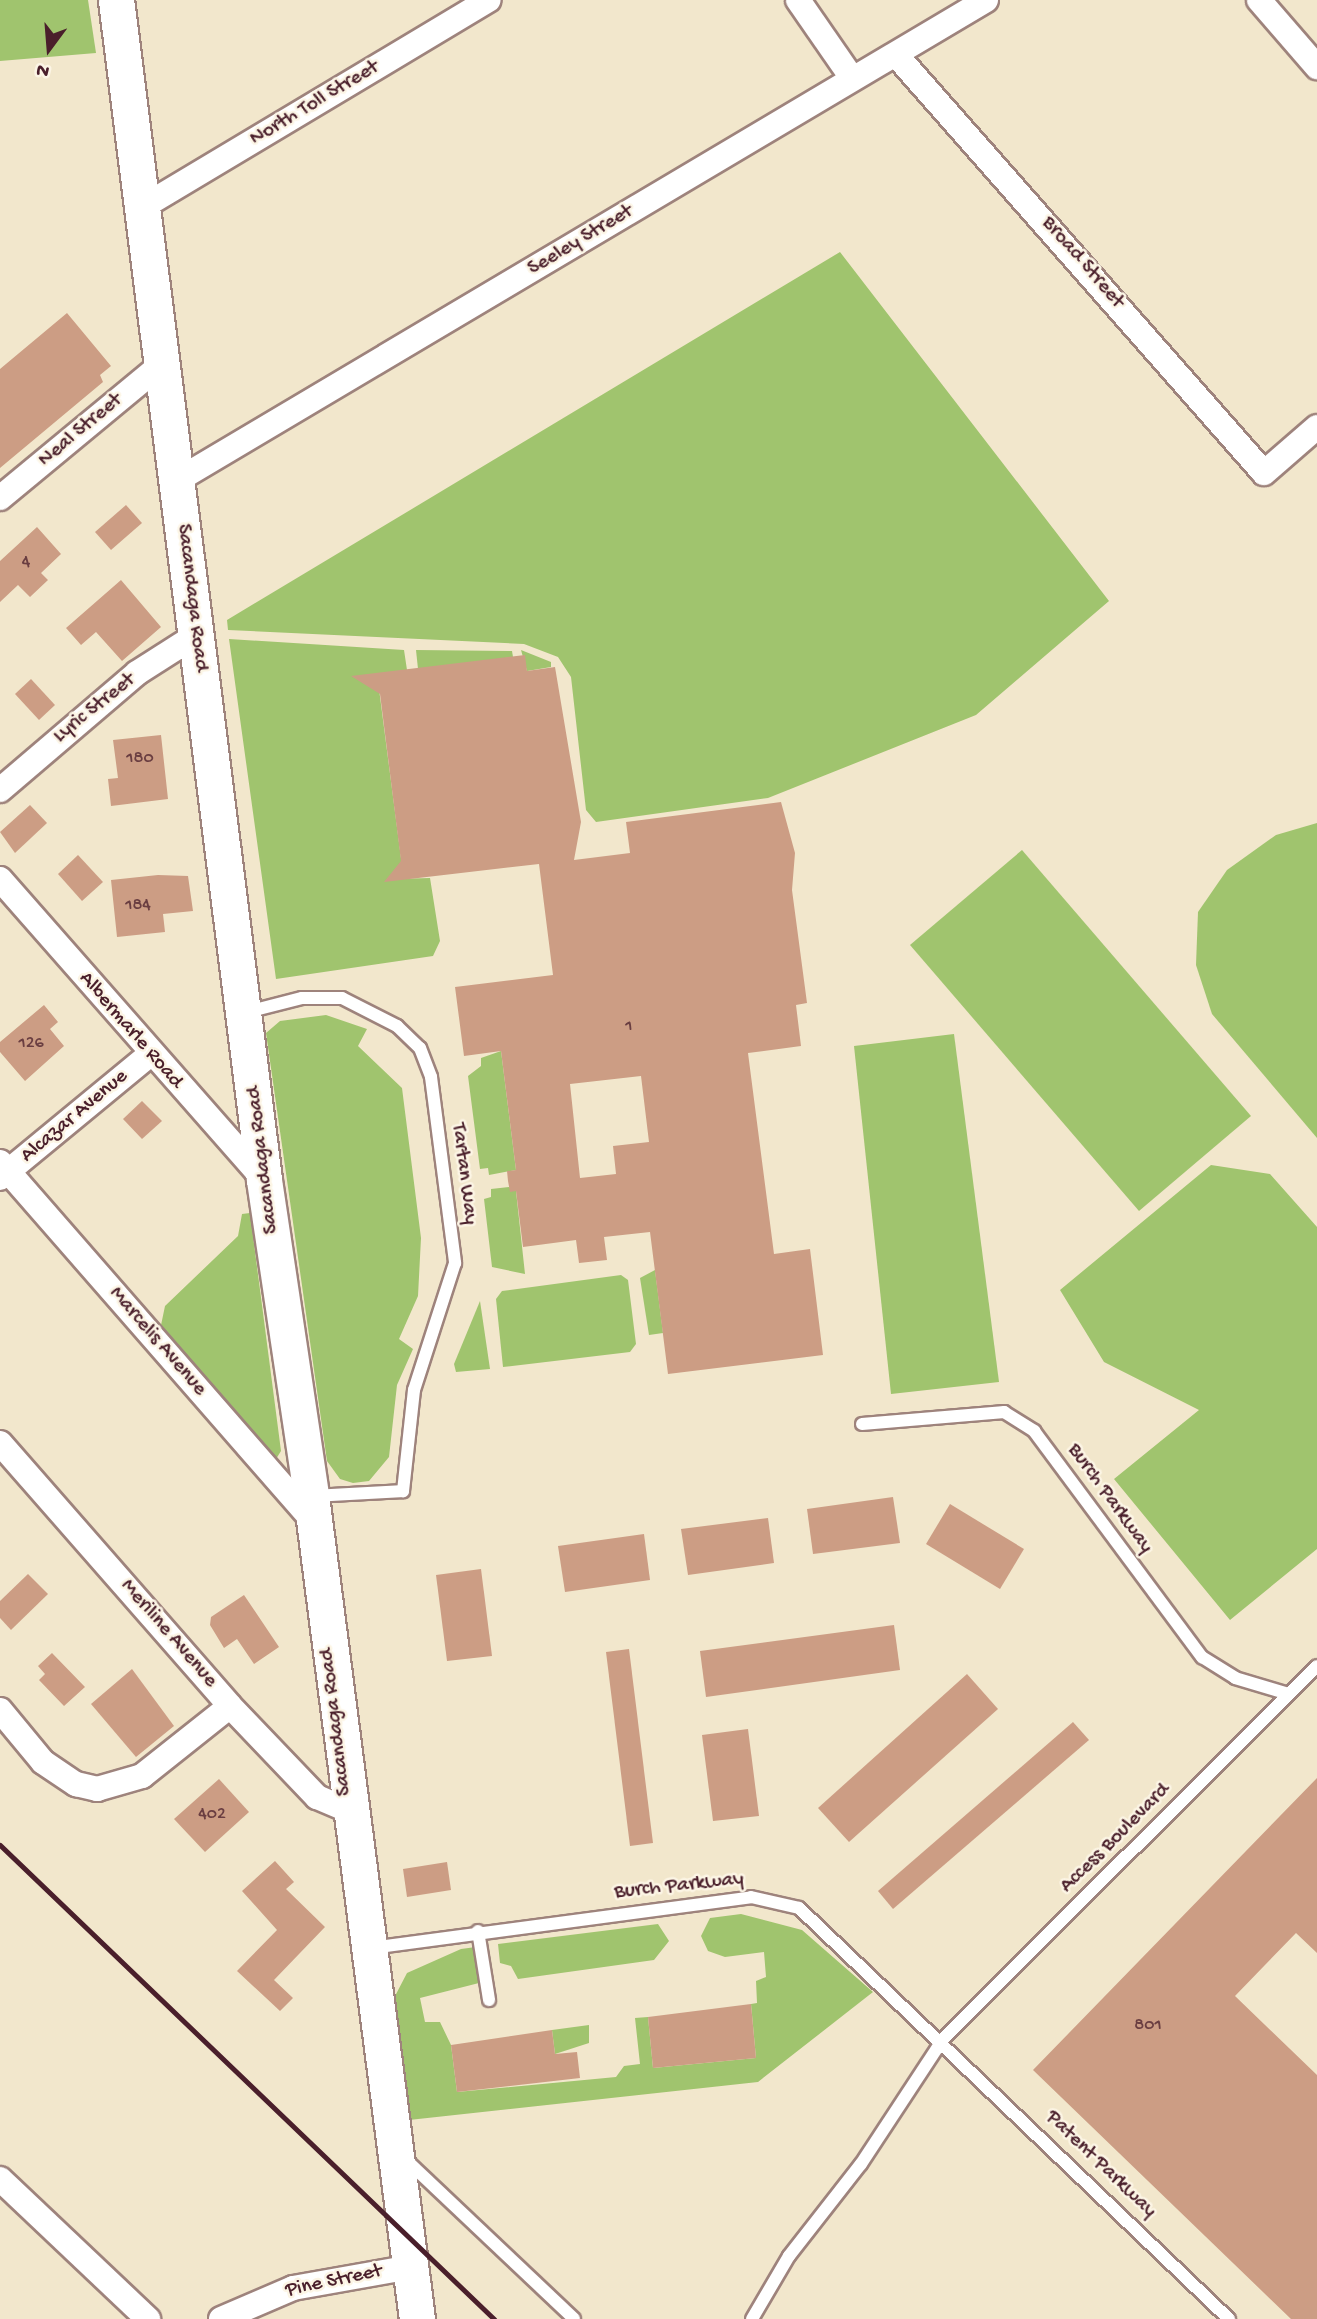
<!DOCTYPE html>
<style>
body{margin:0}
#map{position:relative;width:1317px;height:2319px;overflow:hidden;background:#f2e7cc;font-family:"Gochi Hand",sans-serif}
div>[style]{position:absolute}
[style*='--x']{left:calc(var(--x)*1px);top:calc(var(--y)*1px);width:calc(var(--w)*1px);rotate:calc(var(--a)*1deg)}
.green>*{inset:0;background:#a0c46e}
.building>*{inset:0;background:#cc9d84}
.roads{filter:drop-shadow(2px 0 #9e837c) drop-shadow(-2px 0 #9e837c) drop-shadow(0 2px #9e837c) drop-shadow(0 -2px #9e837c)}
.lane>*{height:12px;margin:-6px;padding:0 6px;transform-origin:6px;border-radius:6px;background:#fff}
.street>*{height:24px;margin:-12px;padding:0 12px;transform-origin:12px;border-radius:12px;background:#fff}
.secondary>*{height:35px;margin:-17.5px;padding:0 17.5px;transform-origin:17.5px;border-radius:17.5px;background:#fff}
.rail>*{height:5px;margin:-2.5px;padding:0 2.5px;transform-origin:2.5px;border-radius:2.5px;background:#4a1f2b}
span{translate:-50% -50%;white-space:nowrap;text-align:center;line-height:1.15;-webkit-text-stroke:5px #fcf5e5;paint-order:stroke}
.number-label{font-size:18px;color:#6a3e41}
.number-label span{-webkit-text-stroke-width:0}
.street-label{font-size:21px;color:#4a1f2b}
.north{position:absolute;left:14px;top:14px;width:70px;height:70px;-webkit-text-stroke:5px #fcf5e5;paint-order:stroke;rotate:196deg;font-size:19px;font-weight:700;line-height:28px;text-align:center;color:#4a1f2b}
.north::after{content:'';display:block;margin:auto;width:24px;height:32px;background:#4a1f2b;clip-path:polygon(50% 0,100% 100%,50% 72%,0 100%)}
</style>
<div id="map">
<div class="green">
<div style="clip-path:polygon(0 0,88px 0,96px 53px,0 61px)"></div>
<div style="clip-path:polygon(840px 252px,1109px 601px,976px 715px,768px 798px,596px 822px,586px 810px,571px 677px,558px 657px,524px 644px,228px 630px,227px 620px)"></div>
<div style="clip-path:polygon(229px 639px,404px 650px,407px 670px,367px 683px,379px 689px,402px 866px,395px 879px,430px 878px,440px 941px,433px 956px,276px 979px)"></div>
<div style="clip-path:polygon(416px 650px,512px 651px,513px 657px,418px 669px)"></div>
<div style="clip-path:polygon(521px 650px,551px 662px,551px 667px,527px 671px)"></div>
<div style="clip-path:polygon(1317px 823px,1317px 1138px,1212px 1014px,1196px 965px,1198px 912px,1227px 870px,1276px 835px)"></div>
<div style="clip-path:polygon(1022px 850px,1251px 1116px,1139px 1211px,910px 945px)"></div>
<div style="clip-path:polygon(326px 1015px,367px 1029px,358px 1046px,402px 1088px,421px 1238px,418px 1296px,399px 1339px,413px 1349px,397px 1385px,389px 1457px,369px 1481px,353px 1483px,340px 1479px,327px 1461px,266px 1033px,280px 1021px)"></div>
<div style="clip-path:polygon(954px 1034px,999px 1382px,891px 1394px,854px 1046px)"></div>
<div style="clip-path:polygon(501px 1051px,516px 1170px,489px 1175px,488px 1168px,480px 1169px,468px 1076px,481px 1066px,481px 1058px)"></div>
<div style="clip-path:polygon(1211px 1165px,1270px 1174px,1317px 1227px,1317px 1549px,1230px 1620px,1114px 1479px,1199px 1410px,1104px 1362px,1060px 1290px)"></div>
<div style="clip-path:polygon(509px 1187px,516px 1191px,525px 1274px,492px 1267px,484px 1199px,491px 1197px,491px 1189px)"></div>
<div style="clip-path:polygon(250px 1213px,281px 1451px,276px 1459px,160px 1330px,165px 1306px,238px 1236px,242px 1214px)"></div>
<div style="clip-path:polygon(655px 1270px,663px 1333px,649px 1335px,640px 1278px)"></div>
<div style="clip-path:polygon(621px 1275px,628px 1280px,636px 1344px,630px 1352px,503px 1367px,496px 1299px,502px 1291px)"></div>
<div style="clip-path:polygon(480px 1301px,490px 1369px,456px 1372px,454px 1364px)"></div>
<div style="clip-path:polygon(741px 1914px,802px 1930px,873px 1992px,758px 2082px,409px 2120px,394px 1998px,407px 1973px,461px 1949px,476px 1947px,479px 1983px,420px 1998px,425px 2022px,440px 2022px,451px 2045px,457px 2092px,616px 2077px,624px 2066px,640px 2064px,635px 2018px,648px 2017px,653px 2068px,756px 2058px,751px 2004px,757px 2003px,756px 1981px,766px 1977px,764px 1952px,725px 1957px,708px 1951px,701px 1936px,710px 1918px)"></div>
<div style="clip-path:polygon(658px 1924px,669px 1941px,654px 1960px,518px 1979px,511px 1966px,500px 1963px,498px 1944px)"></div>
<div style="clip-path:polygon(589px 2025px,589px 2043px,555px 2054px,552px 2030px)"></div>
</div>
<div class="building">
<div style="clip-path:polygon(67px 313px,111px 366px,100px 375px,103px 382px,0 468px,0 369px)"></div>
<div style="clip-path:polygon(126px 505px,142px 523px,111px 550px,95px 532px)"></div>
<div style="clip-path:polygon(37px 527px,61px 554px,41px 573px,48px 580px,30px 597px,18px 585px,0 602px,0 561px)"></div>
<div style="clip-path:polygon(121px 580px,161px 627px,122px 661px,96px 632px,81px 645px,66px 628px)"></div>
<div style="clip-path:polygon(evenodd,525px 655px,527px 671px,555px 667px,581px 822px,574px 860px,630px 853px,626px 822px,781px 802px,795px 853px,792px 890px,807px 1003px,796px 1005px,801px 1046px,748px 1053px,774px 1254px,810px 1249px,823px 1355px,668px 1374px,650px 1232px,604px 1237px,607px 1260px,579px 1263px,576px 1240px,523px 1247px,516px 1191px,510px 1192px,508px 1181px,507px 1171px,516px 1170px,501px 1051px,464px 1056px,455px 987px,553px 975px,539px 864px,384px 882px,401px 861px,380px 694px,351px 676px,525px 655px,641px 1076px,649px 1142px,613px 1146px,616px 1174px,580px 1178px,570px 1084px,641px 1076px)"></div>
<div style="clip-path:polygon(31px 679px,55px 705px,39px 720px,15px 694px)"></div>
<div style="clip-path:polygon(161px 735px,168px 799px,111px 806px,108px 779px,118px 778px,113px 740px)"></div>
<div style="clip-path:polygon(30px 805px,47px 823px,15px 853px,0 832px)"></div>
<div style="clip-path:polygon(78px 855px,103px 882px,82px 901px,58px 874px)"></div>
<div style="clip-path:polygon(158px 875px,188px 876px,193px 911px,163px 914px,165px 932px,117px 937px,111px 880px)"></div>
<div style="clip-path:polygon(44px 1005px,58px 1022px,50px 1029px,64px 1046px,25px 1081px,0 1052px,0 1042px)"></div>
<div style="clip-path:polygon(142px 1101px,162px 1121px,142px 1139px,123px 1119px)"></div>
<div style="clip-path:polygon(893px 1497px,900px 1543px,813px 1554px,807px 1509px)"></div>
<div style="clip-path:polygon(950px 1504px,1024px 1549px,1000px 1589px,926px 1544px)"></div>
<div style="clip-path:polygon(768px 1518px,774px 1563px,688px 1575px,681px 1529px)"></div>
<div style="clip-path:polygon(644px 1534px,650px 1580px,565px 1592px,558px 1546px)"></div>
<div style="clip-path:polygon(481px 1569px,492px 1656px,447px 1661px,436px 1575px)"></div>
<div style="clip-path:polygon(28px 1574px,48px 1594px,11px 1630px,0 1618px,0 1601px)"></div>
<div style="clip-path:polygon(244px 1595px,279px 1647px,254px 1664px,237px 1639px,224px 1648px,210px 1625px,211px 1617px)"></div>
<div style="clip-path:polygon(894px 1625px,900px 1670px,706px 1697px,700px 1651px)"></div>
<div style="clip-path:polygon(629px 1649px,653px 1843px,630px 1846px,606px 1652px)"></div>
<div style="clip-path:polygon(52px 1653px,85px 1687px,64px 1706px,39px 1680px,45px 1674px,38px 1666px)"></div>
<div style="clip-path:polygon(132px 1669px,174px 1726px,136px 1757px,91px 1704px)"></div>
<div style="clip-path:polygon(967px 1674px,998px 1709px,849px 1842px,818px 1808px)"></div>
<div style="clip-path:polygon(1073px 1722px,1089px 1740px,893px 1909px,878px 1891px)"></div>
<div style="clip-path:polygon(748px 1729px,759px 1816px,713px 1821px,702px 1735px)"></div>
<div style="clip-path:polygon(1317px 1778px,1317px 1953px,1296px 1933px,1235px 1996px,1317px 2075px,1317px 2319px,1291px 2319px,1033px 2070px)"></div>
<div style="clip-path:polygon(219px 1779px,249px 1812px,205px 1852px,174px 1819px)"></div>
<div style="clip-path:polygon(275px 1861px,294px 1882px,286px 1889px,325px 1927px,274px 1980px,293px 1998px,280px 2011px,237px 1971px,277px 1930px,242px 1891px)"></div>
<div style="clip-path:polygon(447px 1862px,451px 1890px,407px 1897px,403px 1869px)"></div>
<div style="clip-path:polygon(751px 2004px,756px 2058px,653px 2068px,648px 2017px)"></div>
<div style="clip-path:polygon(552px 2030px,555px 2054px,577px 2052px,580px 2078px,457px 2092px,451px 2045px)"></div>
</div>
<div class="roads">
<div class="lane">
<div style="--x:247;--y:1012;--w:57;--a:-14.3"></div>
<div style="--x:302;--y:998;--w:40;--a:0"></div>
<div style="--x:342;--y:998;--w:62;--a:27"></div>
<div style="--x:397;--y:1026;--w:32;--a:44"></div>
<div style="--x:420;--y:1048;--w:31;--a:69"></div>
<div style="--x:431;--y:1077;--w:188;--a:82.6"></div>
<div style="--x:455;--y:1263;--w:133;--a:107.9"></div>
<div style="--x:414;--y:1390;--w:102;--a:96.2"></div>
<div style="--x:403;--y:1491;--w:89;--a:176.8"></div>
<div style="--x:862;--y:1424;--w:143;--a:-4.8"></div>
<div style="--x:1004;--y:1412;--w:36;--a:32"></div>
<div style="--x:1034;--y:1431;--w:282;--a:53.4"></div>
<div style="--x:1202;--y:1657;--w:39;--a:32"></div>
<div style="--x:1235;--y:1678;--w:56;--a:16.5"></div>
<div style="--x:478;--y:1931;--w:70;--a:80.9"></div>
<div style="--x:371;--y:1948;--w:383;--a:-7.6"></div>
<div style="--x:751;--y:1897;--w:49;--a:12.9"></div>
<div style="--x:799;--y:1908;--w:595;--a:43.71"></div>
<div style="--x:404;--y:2158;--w:234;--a:43.4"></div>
<div style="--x:752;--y:2319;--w:73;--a:-59.6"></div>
<div style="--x:789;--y:2256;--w:117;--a:-52"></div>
<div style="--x:861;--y:2164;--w:149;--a:-56.7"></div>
<div style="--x:943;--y:2039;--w:528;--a:-44.92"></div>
</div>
<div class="street">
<div style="--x:798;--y:0;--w:95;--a:55.3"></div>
<div style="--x:1259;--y:0;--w:89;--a:49.1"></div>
<div style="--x:897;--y:56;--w:555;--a:48.65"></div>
<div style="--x:1264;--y:473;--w:70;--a:-41"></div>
<div style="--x:141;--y:208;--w:405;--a:-30.9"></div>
<div style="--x:176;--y:481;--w:942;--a:-30.7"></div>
<div style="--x:0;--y:498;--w:210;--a:-39.6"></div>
<div style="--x:0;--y:790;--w:180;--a:-40.5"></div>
<div style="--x:137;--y:673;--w:69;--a:-32.5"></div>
<div style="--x:0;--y:879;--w:400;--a:48.7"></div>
<div style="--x:0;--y:1162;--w:478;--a:48.9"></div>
<div style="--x:0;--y:1178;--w:193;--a:-39.5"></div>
<div style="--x:0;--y:1443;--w:349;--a:48.8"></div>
<div style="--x:230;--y:1706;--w:126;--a:46.3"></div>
<div style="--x:317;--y:1797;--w:34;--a:23"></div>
<div style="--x:0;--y:1710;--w:67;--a:50.4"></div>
<div style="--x:43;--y:1762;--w:40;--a:34"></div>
<div style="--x:76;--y:1784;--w:22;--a:13"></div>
<div style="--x:97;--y:1789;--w:47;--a:-16.1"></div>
<div style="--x:142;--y:1776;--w:112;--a:-38.5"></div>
<div style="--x:0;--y:2179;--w:204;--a:43.4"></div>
<div style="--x:221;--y:2319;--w:78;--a:-23.3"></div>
<div style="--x:293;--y:2288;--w:120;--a:-10.1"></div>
</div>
<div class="secondary">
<div style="--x:116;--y:0;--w:1189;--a:82.85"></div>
<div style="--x:264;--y:1180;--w:319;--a:81.5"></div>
<div style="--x:311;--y:1496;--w:830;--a:82.66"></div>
</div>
</div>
<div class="rail">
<div style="--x:0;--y:1845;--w:685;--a:43.82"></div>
</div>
<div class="number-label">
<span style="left:26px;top:563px">4</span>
<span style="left:140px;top:759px">180</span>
<span style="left:138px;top:906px">184</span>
<span style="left:629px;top:1027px">1</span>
<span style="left:31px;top:1044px">126</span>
<span style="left:212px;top:1815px">402</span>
<span style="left:1148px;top:2026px">801</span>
</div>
<div class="street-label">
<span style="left:315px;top:104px;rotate:-31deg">North Toll Street</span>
<span style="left:581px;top:241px;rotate:-31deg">Seeley Street</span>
<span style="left:1082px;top:263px;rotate:49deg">Broad Street</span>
<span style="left:81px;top:431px;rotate:-40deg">Neal Street</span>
<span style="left:191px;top:598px;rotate:83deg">Sacandaga Road</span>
<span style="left:95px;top:709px;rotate:-39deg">Lyric Street</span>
<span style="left:130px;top:1031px;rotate:49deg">Albermarle Road</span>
<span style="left:75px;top:1117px;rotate:-40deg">Alcazar Avenue</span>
<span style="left:264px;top:1160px;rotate:-97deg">Sacandaga Road</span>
<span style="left:463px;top:1174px;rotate:83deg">Tartan Way</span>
<span style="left:157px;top:1342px;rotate:49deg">Marcelis Avenue</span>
<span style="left:1109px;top:1499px;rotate:54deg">Burch Parkway</span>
<span style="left:168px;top:1634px;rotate:49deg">Meriline Avenue</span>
<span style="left:337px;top:1722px;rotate:-97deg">Sacandaga Road</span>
<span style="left:1116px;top:1839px;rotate:-45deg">Access Boulevard</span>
<span style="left:679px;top:1887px;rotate:-6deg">Burch Parkway</span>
<span style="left:1100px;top:2165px;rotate:44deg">Patent Parkway</span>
<span style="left:334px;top:2282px;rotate:-12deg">Pine Street</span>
</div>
<div class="north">N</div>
</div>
